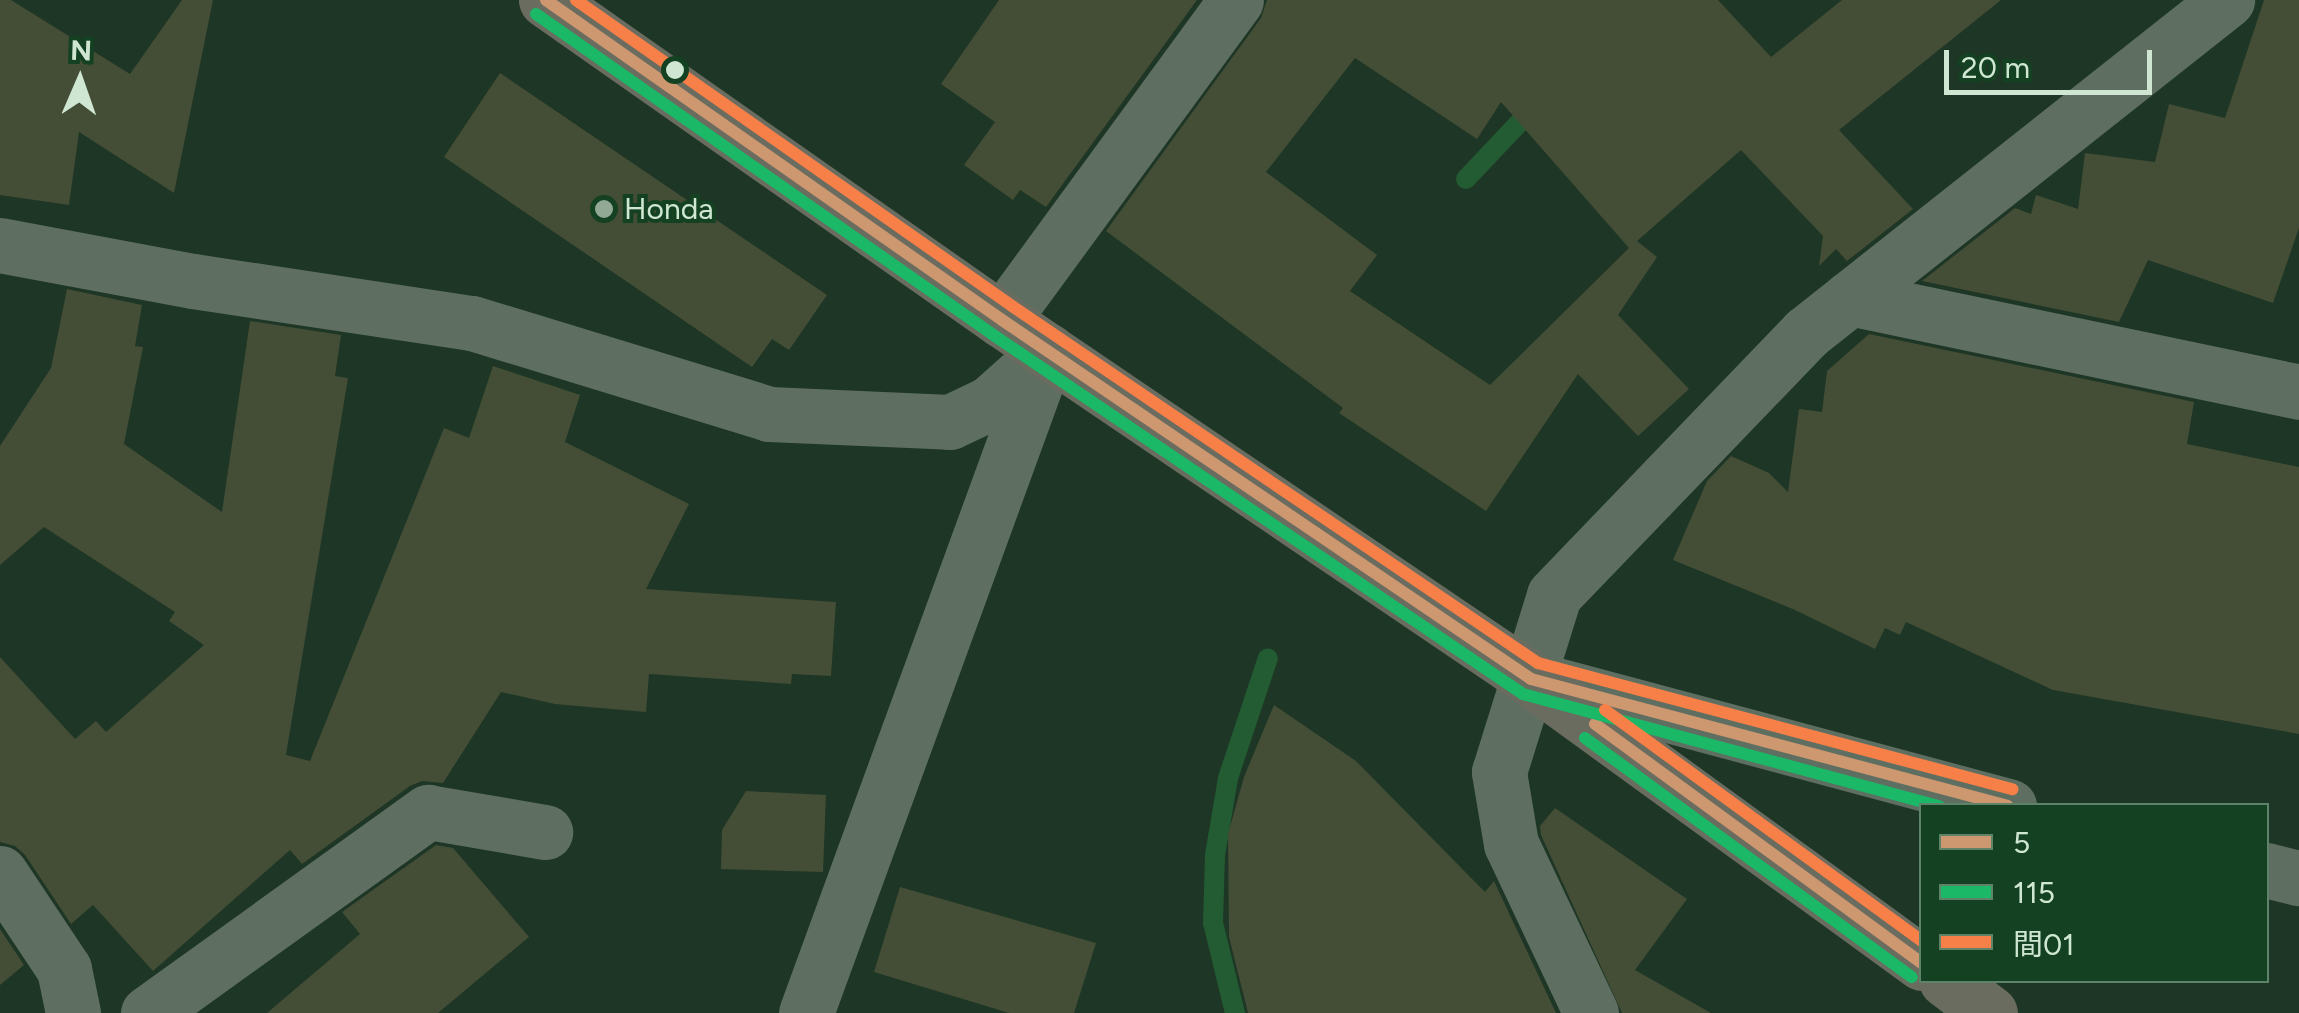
<!DOCTYPE html>
<meta charset="utf-8">
<style>
body{margin:0}
#map{position:relative;width:2299px;height:1013px;overflow:hidden;background:#1e3625;font-family:Figtree,"Noto Sans JP",sans-serif}
div>[style]{position:absolute}
[style*='--x']{left:calc(var(--x)*1px);top:calc(var(--y)*1px);width:calc(var(--w)*1px);rotate:calc(var(--a)*1deg)}
.stream>*{height:20px;margin:-10px;padding:0 10px;transform-origin:10px;border-radius:10px;background:#235b32}
.building>*{inset:0;background:#444d35}
.minor>*{height:55px;margin:-27.5px;padding:0 27.5px;transform-origin:27.5px;border-radius:27.5px;background:#5e6f61}
.highway>*{height:55px;margin:-27.5px;padding:0 27.5px;transform-origin:27.5px;border-radius:27.5px;background:#6a6c60}
.bus-1>*{height:12px;margin:-6px;padding:0 6px;transform-origin:6px;border-radius:6px;background:#cd976f}
.bus-2>*{height:12px;margin:-6px;padding:0 6px;transform-origin:6px;border-radius:6px;background:#1ab867}
.bus-3>*{height:12px;margin:-6px;padding:0 6px;transform-origin:6px;border-radius:6px;background:#f78048}
.dots>*{width:28px;height:28px;translate:-50% -50%;box-sizing:border-box;border:5px solid #144121;border-radius:50%}
span{translate:-50% -50%;white-space:nowrap;text-align:center;line-height:1.15;-webkit-text-stroke:8px #144121;paint-order:stroke}
.poi-label{font-size:30px;color:#cfe7d2}
.left{translate:0 -50%;text-align:left}
.legend{position:absolute;left:1919px;top:803px;width:350px;height:180px;box-sizing:border-box;background:#144121;border:2px solid #5f8368;margin:0;padding:12px 18px;list-style:none;font-size:30px;color:#cfe7d2}
.legend li{display:flex;align-items:center;gap:20px;height:50px}
.legend b{width:50px;border:2px solid #5f8368}
.north{position:absolute;left:30px;top:30px;width:100px;height:100px;-webkit-text-stroke:8px #144121;paint-order:stroke;rotate:2deg;font-size:28px;font-weight:700;line-height:40px;text-align:center;color:#cfe7d2}
.north::after{content:'';display:block;margin:auto;width:35px;height:45px;background:#cfe7d2;clip-path:polygon(50% 0,100% 100%,50% 72%,0 100%)}
.scale{position:absolute;left:1944px;top:50px;width:208px;height:45px;box-sizing:border-box;border:5px solid #cfe7d2;border-top:0;padding-left:12px;font-size:30px;line-height:35px;white-space:nowrap;color:#cfe7d2;-webkit-text-stroke:8px #144121;paint-order:stroke}
</style>
<div id="map">
<div class="stream">
<div style="--x:1466;--y:179;--w:100;--a:-46.6"></div>
<div style="--x:1235;--y:1013;--w:93;--a:-103.7"></div>
<div style="--x:1213;--y:923;--w:68;--a:-88.3"></div>
<div style="--x:1215;--y:855;--w:78;--a:-80.4"></div>
<div style="--x:1228;--y:778;--w:126;--a:-71.6"></div>
</div>
<div class="building">
<div style="clip-path:polygon(0 0,11px 0,130px 74px,182px 0,213px 0,174px 193px,79px 132px,69px 205px,0 195px)"></div>
<div style="clip-path:polygon(999px 0,1197px 0,1046px 207px,1020px 190px,1013px 200px,964px 165px,995px 122px,941px 84px)"></div>
<div style="clip-path:polygon(evenodd,1267px 0,1718px 0,1771px 57px,1842px 0,2001px 0,1839px 130px,1913px 209px,1847px 261px,1836px 249px,1819px 266px,1823px 236px,1741px 150px,1637px 241px,1657px 257px,1618px 315px,1689px 389px,1638px 436px,1578px 374px,1486px 511px,1339px 413px,1343px 408px,1106px 231px,1261px 18px,1267px 0,1355px 58px,1477px 139px,1501px 102px,1629px 248px,1490px 385px,1350px 291px,1377px 255px,1266px 172px,1355px 58px)"></div>
<div style="clip-path:polygon(2264px 0,2299px 0,2299px 228px,2273px 303px,2148px 260px,2119px 322px,1922px 281px,2015px 208px,2031px 214px,2036px 195px,2078px 209px,2085px 153px,2155px 162px,2169px 104px,2225px 118px)"></div>
<div style="clip-path:polygon(500px 73px,827px 295px,789px 350px,772px 339px,752px 367px,444px 157px)"></div>
<div style="clip-path:polygon(67px 289px,142px 305px,135px 346px,143px 347px,124px 444px,222px 512px,250px 321px,341px 335px,335px 376px,348px 378px,286px 755px,310px 761px,444px 428px,469px 438px,493px 366px,580px 395px,565px 442px,689px 504px,646px 589px,836px 602px,831px 676px,792px 674px,791px 684px,649px 674px,646px 712px,555px 704px,501px 692px,443px 783px,422px 781px,410px 786px,302px 864px,290px 850px,153px 971px,93px 905px,71px 924px,25px 855px,15px 846px,0 842px,0 657px,75px 739px,96px 721px,106px 732px,204px 645px,169px 621px,175px 612px,44px 527px,0 565px,0 446px,51px 368px)"></div>
<div style="clip-path:polygon(1869px 334px,2194px 402px,2187px 444px,2299px 467px,2299px 734px,2053px 690px,1906px 622px,1900px 635px,1885px 628px,1875px 649px,1795px 610px,1673px 560px,1707px 481px,1731px 456px,1769px 473px,1788px 492px,1799px 409px,1822px 412px,1827px 371px)"></div>
<div style="clip-path:polygon(1274px 705px,1356px 761px,1485px 892px,1494px 881px,1556px 1013px,1248px 1013px,1229px 937px,1228px 834px,1244px 777px)"></div>
<div style="clip-path:polygon(746px 791px,826px 795px,823px 872px,721px 869px,722px 830px)"></div>
<div style="clip-path:polygon(1555px 808px,1687px 899px,1635px 970px,1711px 1013px,1622px 1013px,1541px 835px,1540px 826px)"></div>
<div style="clip-path:polygon(436px 845px,453px 848px,529px 937px,438px 1013px,267px 1013px,360px 934px,342px 912px)"></div>
<div style="clip-path:polygon(900px 887px,1096px 943px,1074px 1013px,1009px 1013px,874px 972px)"></div>
<div style="clip-path:polygon(0 929px,24px 965px,0 985px)"></div>
</div>
<div class="minor">
<div style="--x:0;--y:245;--w:196;--a:10.6"></div>
<div style="--x:193;--y:281;--w:282;--a:8.6"></div>
<div style="--x:472;--y:323;--w:311;--a:17"></div>
<div style="--x:769;--y:414;--w:181;--a:2.5"></div>
<div style="--x:950;--y:422;--w:44;--a:-25.4"></div>
<div style="--x:990;--y:403;--w:78;--a:-41.9"></div>
<div style="--x:1850;--y:298;--w:459;--a:11.8"></div>
<div style="--x:1002;--y:320;--w:396;--a:-53.8"></div>
<div style="--x:1534;--y:679;--w:492;--a:15"></div>
<div style="--x:2266;--y:870;--w:34;--a:14"></div>
<div style="--x:0;--y:873;--w:115;--a:56.3"></div>
<div style="--x:64;--y:969;--w:45;--a:78.4"></div>
<div style="--x:148;--y:1013;--w:345;--a:-35.7"></div>
<div style="--x:428;--y:812;--w:119;--a:9.7"></div>
<div style="--x:806;--y:1013;--w:697;--a:-69.95"></div>
<div style="--x:1591;--y:1013;--w:187;--a:-115.3"></div>
<div style="--x:1511;--y:844;--w:73;--a:-99.5"></div>
<div style="--x:1499;--y:772;--w:185;--a:-72.7"></div>
<div style="--x:1554;--y:595;--w:364;--a:-46.1"></div>
<div style="--x:1806;--y:333;--w:537;--a:-38.34"></div>
</div>
<div class="highway">
<div style="--x:546;--y:0;--w:557;--a:35.06"></div>
<div style="--x:1002;--y:320;--w:639;--a:34.16"></div>
<div style="--x:1531;--y:679;--w:483;--a:36"></div>
<div style="--x:1946;--y:980;--w:55;--a:36.9"></div>
</div>
<div class="bus-1">
<div style="--x:546;--y:0;--w:557;--a:35.06"></div>
<div style="--x:1002;--y:320;--w:639;--a:34.16"></div>
<div style="--x:1531;--y:679;--w:493;--a:14.9"></div>
<div style="--x:1595;--y:724;--w:405;--a:36.2"></div>
</div>
<div class="bus-2">
<div style="--x:536;--y:14;--w:557;--a:35.06"></div>
<div style="--x:992;--y:334;--w:642;--a:34.14"></div>
<div style="--x:1523;--y:694;--w:431;--a:15.1"></div>
<div style="--x:1585;--y:738;--w:405;--a:36.2"></div>
</div>
<div class="bus-3">
<div style="--x:576;--y:0;--w:533;--a:35.06"></div>
<div style="--x:1012;--y:306;--w:636;--a:34.17"></div>
<div style="--x:1538;--y:663;--w:491;--a:14.9"></div>
<div style="--x:1605;--y:710;--w:392;--a:36.1"></div>
</div>
<div class="dots">
<div style="left:675px;top:70px;background:#cfe7d2"></div>
<div style="left:604px;top:209px;background:#91a995"></div>
</div>
<div class="poi-label">
<span class="left" style="left:624px;top:209px">Honda</span>
</div>
<ul class="legend">
<li><b style="height:12px;background:#cd976f"></b>5</li>
<li><b style="height:12px;background:#1ab867"></b>115</li>
<li><b style="height:12px;background:#f78048"></b>間01</li>
</ul>
<div class="north">N</div>
<div class="scale">20 m</div>
</div>
